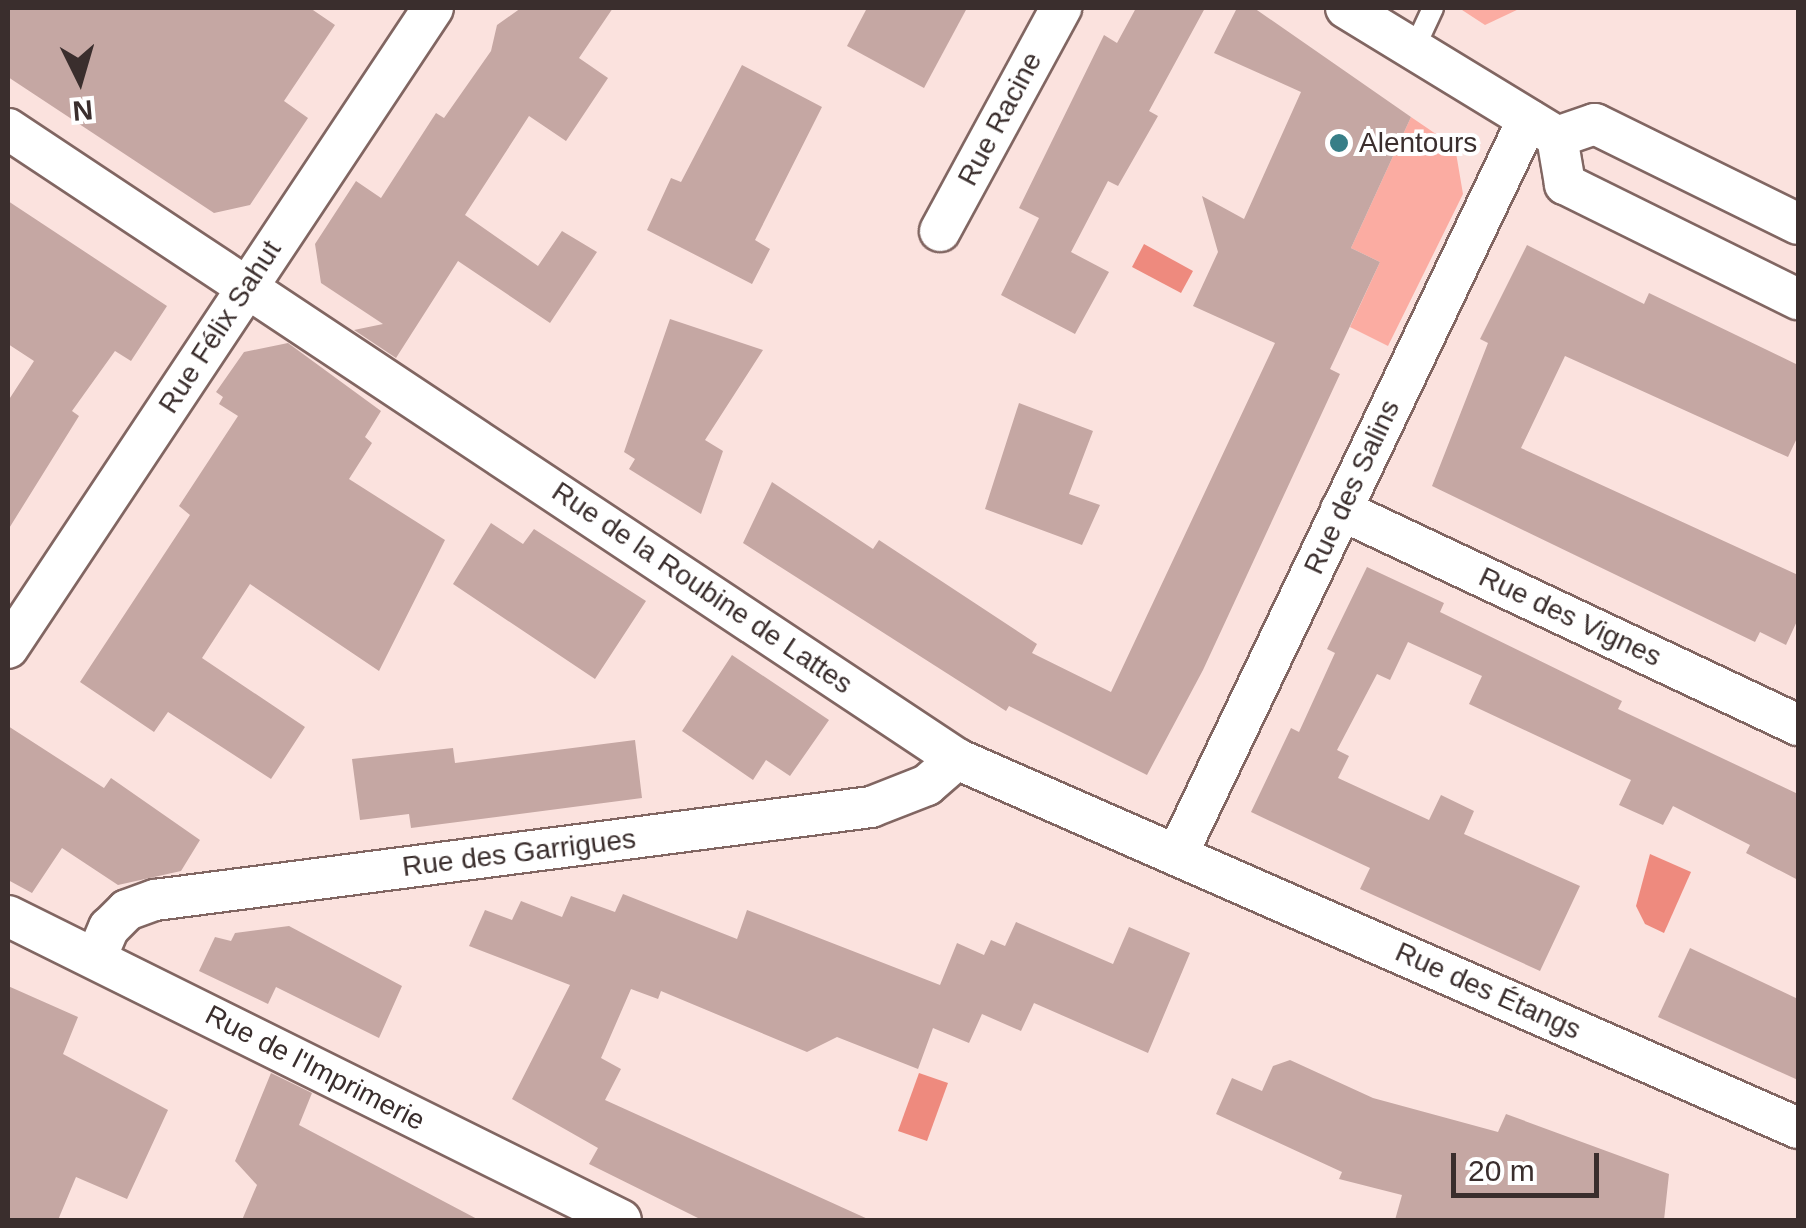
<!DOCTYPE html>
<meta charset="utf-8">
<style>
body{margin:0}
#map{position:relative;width:1806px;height:1228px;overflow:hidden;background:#fbe2de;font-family:Arial,sans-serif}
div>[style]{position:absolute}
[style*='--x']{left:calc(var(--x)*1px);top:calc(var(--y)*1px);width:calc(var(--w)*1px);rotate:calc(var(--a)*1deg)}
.green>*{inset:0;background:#fbaca2}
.water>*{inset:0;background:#ee8a7e}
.building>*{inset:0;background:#c5a7a3}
.roads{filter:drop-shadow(2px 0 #816662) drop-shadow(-2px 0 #816662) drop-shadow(0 2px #816662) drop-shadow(0 -2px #816662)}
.service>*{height:20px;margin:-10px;padding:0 10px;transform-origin:10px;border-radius:10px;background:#fff}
.minor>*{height:40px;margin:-20px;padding:0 20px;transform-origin:20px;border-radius:20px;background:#fff}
.dots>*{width:28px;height:28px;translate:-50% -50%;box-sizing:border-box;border:5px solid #fff;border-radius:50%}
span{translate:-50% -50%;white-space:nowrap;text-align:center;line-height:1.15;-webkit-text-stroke:8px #fff;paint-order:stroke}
.street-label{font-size:28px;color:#3a2e2d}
.poi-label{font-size:28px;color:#3a2e2d}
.left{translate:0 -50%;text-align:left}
.frame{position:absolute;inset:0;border:10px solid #3a2e2d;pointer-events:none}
.north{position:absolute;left:30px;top:30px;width:100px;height:100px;-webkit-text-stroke:8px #fff;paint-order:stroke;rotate:175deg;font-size:28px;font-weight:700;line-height:40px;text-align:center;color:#3a2e2d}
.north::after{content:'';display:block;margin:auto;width:35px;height:45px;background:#3a2e2d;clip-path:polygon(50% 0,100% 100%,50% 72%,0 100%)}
.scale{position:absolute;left:1451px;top:1153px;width:148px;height:45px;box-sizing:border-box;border:5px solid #3a2e2d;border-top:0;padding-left:12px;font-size:30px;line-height:35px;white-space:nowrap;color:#3a2e2d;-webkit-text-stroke:8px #fff;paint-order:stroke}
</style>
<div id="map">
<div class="green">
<div style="clip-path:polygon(1459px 8px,1521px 8px,1485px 25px)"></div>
<div style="clip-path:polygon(1411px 117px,1455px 147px,1463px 194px,1388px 346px,1350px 327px,1380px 262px,1351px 248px)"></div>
</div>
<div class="water">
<div style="clip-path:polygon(1144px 244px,1193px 271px,1181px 293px,1132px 267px)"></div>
<div style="clip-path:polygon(1650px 854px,1691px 872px,1664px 933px,1645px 924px,1636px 906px)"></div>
<div style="clip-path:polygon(919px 1073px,948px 1083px,927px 1141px,898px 1131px)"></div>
</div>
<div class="building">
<div style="clip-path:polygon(8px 8px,310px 8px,335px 25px,284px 101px,308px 118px,250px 205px,214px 213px,8px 77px)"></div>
<div style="clip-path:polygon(521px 8px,613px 8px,579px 58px,608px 78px,566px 141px,529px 116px,465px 215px,538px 266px,562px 231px,597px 252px,550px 323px,458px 261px,396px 358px,354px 330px,383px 324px,321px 283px,315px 244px,356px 181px,381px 198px,436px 113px,444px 118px,491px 51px,497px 25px)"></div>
<div style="clip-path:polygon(867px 8px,967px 8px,924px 88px,847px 46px)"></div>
<div style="clip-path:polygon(1136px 8px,1205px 8px,1149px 111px,1158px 116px,1118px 186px,1108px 181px,1071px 252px,1109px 272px,1075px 334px,1001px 295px,1039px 218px,1019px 208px,1104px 35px,1117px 43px)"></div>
<div style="clip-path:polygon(1237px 8px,1254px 8px,1411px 117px,1351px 248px,1380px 262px,1330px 369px,1340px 374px,1203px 670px,1147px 775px,1009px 706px,1006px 711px,743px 543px,772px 482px,873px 549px,879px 540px,1037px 644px,1032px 653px,1111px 692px,1275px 343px,1193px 306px,1218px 252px,1202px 196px,1244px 219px,1301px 92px,1214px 53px)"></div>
<div style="clip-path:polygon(742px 65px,822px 107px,755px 240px,770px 249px,752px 284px,647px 230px,671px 178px,681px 182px)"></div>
<div style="clip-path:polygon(8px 201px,167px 306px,131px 361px,115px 351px,72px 411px,79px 416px,8px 530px,8px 401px,34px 361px,8px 344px)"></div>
<div style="clip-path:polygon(1527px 245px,1644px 304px,1649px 293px,1798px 365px,1798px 436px,1788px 457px,1565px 356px,1521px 448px,1798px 575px,1798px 619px,1786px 645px,1760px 632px,1755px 642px,1432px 486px,1488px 343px,1480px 339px)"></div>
<div style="clip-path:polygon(670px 319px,763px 350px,705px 440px,723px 451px,701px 514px,629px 469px,635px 459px,624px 452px)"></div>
<div style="clip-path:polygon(288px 343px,381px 411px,365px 437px,372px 443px,349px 479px,445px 540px,379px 671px,250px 584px,202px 658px,305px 727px,271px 779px,168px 712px,154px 732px,80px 682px,190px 515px,179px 506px,238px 416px,219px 404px,223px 397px,216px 392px,244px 352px)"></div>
<div style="clip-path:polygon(1019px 403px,1093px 431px,1069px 494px,1100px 505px,1082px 545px,985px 509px)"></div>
<div style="clip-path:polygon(491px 523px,523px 544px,534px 529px,646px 601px,595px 679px,453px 584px)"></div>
<div style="clip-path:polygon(1367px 567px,1444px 603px,1440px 612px,1622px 701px,1618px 709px,1798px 794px,1798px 880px,1746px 853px,1750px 845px,1673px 806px,1663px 825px,1619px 805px,1631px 780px,1469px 704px,1482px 676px,1408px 642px,1390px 680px,1377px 674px,1337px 750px,1349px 756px,1338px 778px,1429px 820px,1441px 795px,1474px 811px,1464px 834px,1580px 886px,1540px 971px,1360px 889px,1370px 868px,1251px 812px,1291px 728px,1299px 732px,1335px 653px,1327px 649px)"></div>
<div style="clip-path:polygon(732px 655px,829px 720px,790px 776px,766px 760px,753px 780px,682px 731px)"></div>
<div style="clip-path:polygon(8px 726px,104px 788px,111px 778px,200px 840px,181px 871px,118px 885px,62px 848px,32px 893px,8px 880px)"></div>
<div style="clip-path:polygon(635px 740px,642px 798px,411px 828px,409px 814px,360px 820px,352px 759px,453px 748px,455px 763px)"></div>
<div style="clip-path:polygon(623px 894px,737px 939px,747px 910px,940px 985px,957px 943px,984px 955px,991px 940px,1005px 946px,1016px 922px,1113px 964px,1129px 927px,1190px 953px,1148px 1053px,1034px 1003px,1021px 1031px,982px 1014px,969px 1043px,933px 1028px,918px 1069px,837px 1037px,807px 1052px,661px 991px,658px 999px,631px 989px,601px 1058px,621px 1069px,605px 1100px,870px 1220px,702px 1220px,589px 1164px,598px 1148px,512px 1099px,570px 985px,469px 946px,485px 910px,512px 920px,521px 901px,562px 917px,571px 896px,615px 912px)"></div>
<div style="clip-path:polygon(289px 926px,402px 986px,379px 1038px,276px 987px,268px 1004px,199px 971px,215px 937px,231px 941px,235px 933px)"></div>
<div style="clip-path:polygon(1690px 948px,1798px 999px,1798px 1080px,1658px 1017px)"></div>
<div style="clip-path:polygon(8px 986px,78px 1017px,63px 1054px,168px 1110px,127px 1199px,76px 1177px,58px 1220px,8px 1220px)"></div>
<div style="clip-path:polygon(1290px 1060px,1373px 1098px,1498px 1132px,1506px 1114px,1669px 1174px,1664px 1220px,1395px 1220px,1402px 1195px,1339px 1179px,1342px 1172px,1216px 1114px,1232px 1078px,1262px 1091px,1273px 1066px)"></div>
<div style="clip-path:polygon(271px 1073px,312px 1093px,299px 1125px,479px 1220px,242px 1220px,257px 1185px,235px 1161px)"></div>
</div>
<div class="roads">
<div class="service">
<div style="--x:1414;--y:49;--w:45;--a:-65.1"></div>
</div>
<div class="minor">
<div style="--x:1346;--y:8;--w:247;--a:31.4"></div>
<div style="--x:1557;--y:137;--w:48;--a:80.3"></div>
<div style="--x:1565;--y:184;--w:260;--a:26.3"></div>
<div style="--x:8;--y:129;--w:1139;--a:33.58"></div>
<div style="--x:957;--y:759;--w:918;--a:23.69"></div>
<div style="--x:1557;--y:137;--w:40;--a:-18.9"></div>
<div style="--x:1595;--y:124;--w:226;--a:26.2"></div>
<div style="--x:940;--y:231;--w:254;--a:-61.5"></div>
<div style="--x:1341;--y:510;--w:505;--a:25.2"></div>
<div style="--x:8;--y:648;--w:768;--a:-56.41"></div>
<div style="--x:1177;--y:855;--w:815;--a:-64.5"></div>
<div style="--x:8;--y:916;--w:684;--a:26.38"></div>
<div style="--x:96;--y:958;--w:33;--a:-67"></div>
<div style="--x:109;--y:928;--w:25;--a:-45"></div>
<div style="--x:127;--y:910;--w:30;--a:-20"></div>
<div style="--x:155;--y:900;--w:722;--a:-7.4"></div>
<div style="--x:871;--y:807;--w:60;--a:-21.4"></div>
<div style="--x:927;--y:785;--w:40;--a:-41"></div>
</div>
</div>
<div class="dots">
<div style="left:1339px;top:143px;background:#377e87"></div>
</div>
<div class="street-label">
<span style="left:1000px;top:119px;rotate:-62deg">Rue Racine</span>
<span style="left:220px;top:327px;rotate:-57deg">Rue Félix Sahut</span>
<span style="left:1352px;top:487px;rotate:-65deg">Rue des Salins</span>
<span style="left:702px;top:588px;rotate:34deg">Rue de la Roubine de Lattes</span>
<span style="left:1570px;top:617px;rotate:25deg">Rue des Vignes</span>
<span style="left:519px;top:853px;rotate:-7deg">Rue des Garrigues</span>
<span style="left:1488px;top:991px;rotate:24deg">Rue des Étangs</span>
<span style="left:315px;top:1068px;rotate:27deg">Rue de l'Imprimerie</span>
</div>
<div class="poi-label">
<span class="left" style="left:1359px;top:143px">Alentours</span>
</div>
<div class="frame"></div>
<div class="north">N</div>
<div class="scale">20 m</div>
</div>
